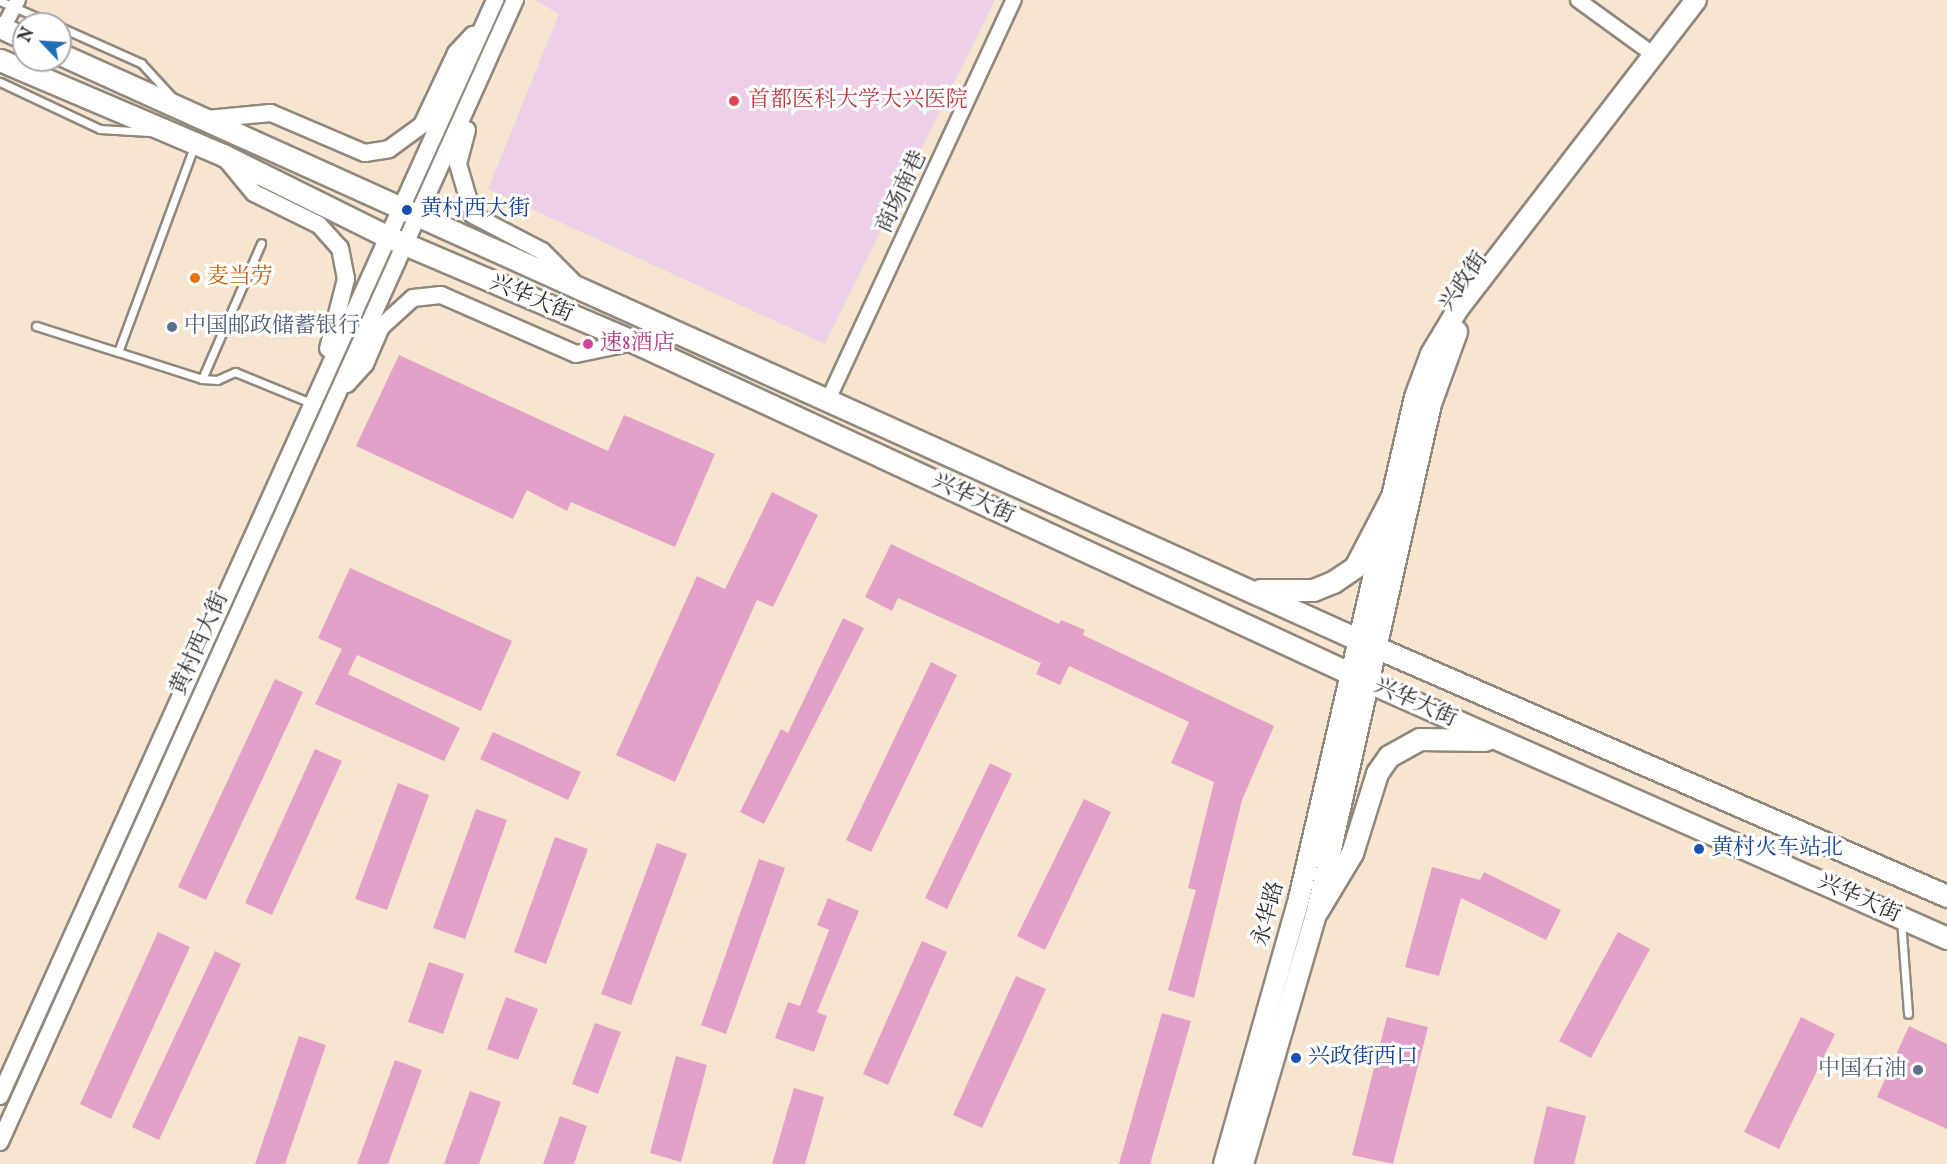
<!DOCTYPE html>
<meta charset="utf-8">
<style>
body{margin:0}
#map{position:relative;width:1947px;height:1164px;overflow:hidden;background:#f7e5cf;font-family:"IM FELL English","Noto Serif SC",serif}
div>[style]{position:absolute}
[style*='--x']{left:calc(var(--x)*1px);top:calc(var(--y)*1px);width:calc(var(--w)*1px);rotate:calc(var(--a)*1deg)}
.built>*{inset:0;background:#edd0e8}
.building>*{inset:0;background:#e3a1ca}
.roads{filter:drop-shadow(2px 0 #91887d) drop-shadow(-2px 0 #91887d) drop-shadow(0 2px #91887d) drop-shadow(0 -2px #91887d)}
.service>*{height:7px;margin:-3.5px;padding:0 3.5px;transform-origin:3.5px;border-radius:3.5px;background:#fff}
.minor>*{height:14px;margin:-7px;padding:0 7px;transform-origin:7px;border-radius:7px;background:#fff}
.tertiary>*{height:16px;margin:-8px;padding:0 8px;transform-origin:8px;border-radius:8px;background:#fff}
.secondary>*{height:20px;margin:-10px;padding:0 10px;transform-origin:10px;border-radius:10px;background:#fff}
.primary>*{height:21px;margin:-10.5px;padding:0 10.5px;transform-origin:10.5px;border-radius:10.5px;background:#fff}
.dots>*{width:16px;height:16px;translate:-50% -50%;box-sizing:border-box;border:3px solid #fff;border-radius:50%}
span{translate:-50% -50%;white-space:nowrap;text-align:center;line-height:1.15;-webkit-text-stroke:6px #fff;paint-order:stroke}
.health-label{font-size:22px;color:#be3a42}
.left{translate:0 -50%;text-align:left}
.street-label{font-size:22px;color:#2b2b2b}
.transit-label{font-size:22px;color:#164399}
.food-label{font-size:22px;color:#c56008}
.service-label{font-size:22px;color:#4e5e75}
.right{translate:-100% -50%;text-align:right}
.hotel-label{font-size:22px;color:#b23c85}
.north{position:absolute;left:12px;top:12px;width:60px;height:60px;box-sizing:border-box;background:#fff;border:2px solid #aaa;border-radius:50%;rotate:295deg;font-size:16px;font-weight:700;line-height:24px;text-align:center;color:#2b2b2b}
.north::after{content:'';display:block;margin:auto;width:21px;height:27px;background:#1f6fb2;clip-path:polygon(50% 0,100% 100%,50% 72%,0 100%)}
</style>
<div id="map">
<div class="built">
<div style="clip-path:polygon(535px 0,995px 0,825px 344px,488px 189px,559px 14px)"></div>
</div>
<div class="building">
<div style="clip-path:polygon(399px 355px,608px 451px,624px 415px,715px 454px,675px 547px,571px 502px,567px 511px,527px 490px,513px 519px,356px 446px)"></div>
<div style="clip-path:polygon(772px 492px,818px 515px,773px 607px,757px 600px,675px 782px,616px 755px,697px 576px,725px 589px)"></div>
<div style="clip-path:polygon(891px 544px,1059px 624px,1061px 620px,1085px 630px,1083px 635px,1274px 726px,1242px 800px,1194px 998px,1168px 990px,1196px 890px,1188px 888px,1214px 782px,1171px 763px,1189px 722px,1069px 666px,1060px 685px,1036px 674px,1041px 663px,898px 598px,892px 611px,865px 597px)"></div>
<div style="clip-path:polygon(350px 568px,512px 641px,481px 711px,357px 655px,348px 674px,460px 728px,444px 761px,315px 704px,342px 649px,318px 638px)"></div>
<div style="clip-path:polygon(843px 618px,864px 628px,764px 824px,740px 812px,781px 729px,788px 733px)"></div>
<div style="clip-path:polygon(931px 662px,957px 675px,871px 852px,846px 840px)"></div>
<div style="clip-path:polygon(275px 679px,303px 692px,206px 900px,178px 887px)"></div>
<div style="clip-path:polygon(493px 732px,581px 772px,568px 800px,480px 759px)"></div>
<div style="clip-path:polygon(315px 749px,342px 761px,272px 915px,245px 903px)"></div>
<div style="clip-path:polygon(990px 763px,1012px 774px,947px 909px,925px 898px)"></div>
<div style="clip-path:polygon(398px 783px,429px 795px,387px 910px,355px 899px)"></div>
<div style="clip-path:polygon(1084px 799px,1111px 812px,1045px 950px,1017px 936px)"></div>
<div style="clip-path:polygon(476px 809px,507px 820px,465px 939px,433px 928px)"></div>
<div style="clip-path:polygon(555px 837px,588px 849px,546px 964px,514px 952px)"></div>
<div style="clip-path:polygon(657px 843px,687px 854px,631px 1005px,601px 994px)"></div>
<div style="clip-path:polygon(759px 859px,785px 868px,726px 1034px,701px 1025px)"></div>
<div style="clip-path:polygon(1432px 867px,1480px 880px,1484px 872px,1561px 910px,1546px 940px,1461px 898px,1439px 976px,1405px 967px)"></div>
<div style="clip-path:polygon(828px 898px,859px 911px,817px 1012px,827px 1016px,814px 1052px,775px 1038px,788px 1002px,800px 1006px,829px 930px,817px 925px)"></div>
<div style="clip-path:polygon(158px 932px,190px 947px,111px 1119px,80px 1104px)"></div>
<div style="clip-path:polygon(1618px 932px,1650px 949px,1591px 1058px,1559px 1041px)"></div>
<div style="clip-path:polygon(922px 941px,947px 952px,888px 1085px,863px 1074px)"></div>
<div style="clip-path:polygon(215px 951px,241px 964px,159px 1140px,132px 1127px)"></div>
<div style="clip-path:polygon(429px 962px,464px 974px,443px 1034px,408px 1022px)"></div>
<div style="clip-path:polygon(1016px 976px,1046px 989px,982px 1128px,953px 1115px)"></div>
<div style="clip-path:polygon(506px 997px,538px 1009px,518px 1060px,487px 1049px)"></div>
<div style="clip-path:polygon(1162px 1013px,1191px 1021px,1150px 1164px,1119px 1164px)"></div>
<div style="clip-path:polygon(1387px 1017px,1428px 1027px,1393px 1164px,1352px 1155px)"></div>
<div style="clip-path:polygon(1801px 1017px,1835px 1034px,1779px 1149px,1744px 1132px)"></div>
<div style="clip-path:polygon(595px 1023px,621px 1032px,598px 1094px,572px 1084px)"></div>
<div style="clip-path:polygon(1909px 1026px,1947px 1044px,1947px 1129px,1877px 1097px)"></div>
<div style="clip-path:polygon(299px 1036px,326px 1045px,285px 1164px,255px 1164px)"></div>
<div style="clip-path:polygon(676px 1056px,707px 1065px,681px 1162px,650px 1153px)"></div>
<div style="clip-path:polygon(395px 1060px,422px 1070px,388px 1164px,357px 1164px)"></div>
<div style="clip-path:polygon(794px 1088px,824px 1097px,805px 1164px,772px 1164px)"></div>
<div style="clip-path:polygon(470px 1091px,501px 1102px,479px 1164px,444px 1164px)"></div>
<div style="clip-path:polygon(1547px 1106px,1586px 1116px,1574px 1164px,1533px 1164px)"></div>
<div style="clip-path:polygon(560px 1116px,587px 1126px,574px 1164px,543px 1164px)"></div>
</div>
<div class="roads">
<div class="service">
<div style="--x:0;--y:1;--w:58;--a:23.5"></div>
<div style="--x:60;--y:27;--w:89;--a:24"></div>
<div style="--x:141;--y:63;--w:46;--a:47.6"></div>
<div style="--x:0;--y:82;--w:110;--a:25.2"></div>
<div style="--x:100;--y:129;--w:49;--a:3.5"></div>
<div style="--x:36;--y:326;--w:86;--a:17.6"></div>
<div style="--x:118;--y:352;--w:219;--a:-69.7"></div>
<div style="--x:118;--y:352;--w:88;--a:17.8"></div>
<div style="--x:202;--y:379;--w:15;--a:4"></div>
<div style="--x:217;--y:380;--w:20;--a:-24"></div>
<div style="--x:235;--y:372;--w:82;--a:22.2"></div>
<div style="--x:202;--y:379;--w:148;--a:-66.5"></div>
<div style="--x:1901;--y:920;--w:94;--a:85.7"></div>
</div>
<div class="minor">
<div style="--x:1578;--y:0;--w:94;--a:35.9"></div>
<div style="--x:3;--y:28;--w:32;--a:-62"></div>
<div style="--x:827;--y:402;--w:443;--a:-65.1"></div>
</div>
<div class="tertiary">
<div style="--x:207;--y:119;--w:64;--a:-5.4"></div>
<div style="--x:271;--y:113;--w:102;--a:23.1"></div>
<div style="--x:365;--y:153;--w:24;--a:-9"></div>
<div style="--x:389;--y:149;--w:41;--a:-36"></div>
<div style="--x:422;--y:125;--w:80;--a:-64.7"></div>
<div style="--x:456;--y:53;--w:25;--a:-47"></div>
<div style="--x:467;--y:130;--w:35;--a:105"></div>
<div style="--x:458;--y:164;--w:53;--a:73.6"></div>
<div style="--x:473;--y:215;--w:78;--a:27.6"></div>
<div style="--x:542;--y:251;--w:44;--a:45"></div>
<div style="--x:225;--y:158;--w:45;--a:50.4"></div>
<div style="--x:254;--y:193;--w:72;--a:26.2"></div>
<div style="--x:319;--y:225;--w:31;--a:48"></div>
<div style="--x:340;--y:248;--w:32;--a:79"></div>
<div style="--x:346;--y:279;--w:72;--a:104.4"></div>
<div style="--x:347;--y:384;--w:27;--a:-48"></div>
<div style="--x:365;--y:364;--w:40;--a:-66.6"></div>
<div style="--x:381;--y:327;--w:43;--a:-42.2"></div>
<div style="--x:413;--y:298;--w:28;--a:-6"></div>
<div style="--x:441;--y:295;--w:147;--a:23.6"></div>
<div style="--x:576;--y:354;--w:59;--a:-11.7"></div>
<div style="--x:0;--y:1096;--w:1203;--a:-65.69"></div>
<div style="--x:0;--y:1142;--w:1253;--a:-65.73"></div>
</div>
<div class="secondary">
<div style="--x:1224;--y:1164;--w:271;--a:-74.2"></div>
<div style="--x:1298;--y:903;--w:519;--a:-76.98"></div>
<div style="--x:1415;--y:397;--w:46;--a:-69.6"></div>
<div style="--x:1431;--y:354;--w:52;--a:-59"></div>
<div style="--x:1458;--y:309;--w:390;--a:-52.4"></div>
<div style="--x:1243;--y:1164;--w:264;--a:-73.7"></div>
<div style="--x:1317;--y:911;--w:520;--a:-77.33"></div>
<div style="--x:1431;--y:404;--w:77;--a:-70.1"></div>
</div>
<div class="primary">
<div style="--x:0;--y:27;--w:26;--a:25"></div>
<div style="--x:60;--y:54;--w:1423;--a:24.28"></div>
<div style="--x:1357;--y:639;--w:644;--a:23.54"></div>
<div style="--x:0;--y:60;--w:242;--a:23.1"></div>
<div style="--x:223;--y:155;--w:182;--a:26.4"></div>
<div style="--x:386;--y:236;--w:270;--a:23.1"></div>
<div style="--x:634;--y:342;--w:812;--a:24.83"></div>
<div style="--x:1371;--y:683;--w:630;--a:23.88"></div>
<div style="--x:1260;--y:590;--w:53;--a:0"></div>
<div style="--x:1313;--y:590;--w:22;--a:-22"></div>
<div style="--x:1333;--y:582;--w:27;--a:-34"></div>
<div style="--x:1355;--y:567;--w:78;--a:-62.4"></div>
<div style="--x:1317;--y:911;--w:68;--a:-58.9"></div>
<div style="--x:1352;--y:853;--w:84;--a:-72.6"></div>
<div style="--x:1377;--y:773;--w:21;--a:-55"></div>
<div style="--x:1389;--y:756;--w:35;--a:-29"></div>
<div style="--x:1420;--y:739;--w:65;--a:0.9"></div>
</div>
</div>
<div class="dots">
<div style="left:734px;top:101px;background:#e0444e"></div>
<div style="left:407px;top:210px;background:#1a4fb4"></div>
<div style="left:195px;top:278px;background:#e8710a"></div>
<div style="left:172px;top:327px;background:#5c6f8a"></div>
<div style="left:588px;top:344px;background:#d1479c"></div>
<div style="left:1699px;top:849px;background:#1a4fb4"></div>
<div style="left:1296px;top:1058px;background:#1a4fb4"></div>
<div style="left:1918px;top:1070px;background:#5c6f8a"></div>
</div>
<div class="health-label">
<span class="left" style="left:748px;top:101px">首都医科大学大兴医院</span>
</div>
<div class="street-label">
<span style="left:902px;top:192px;rotate:-65deg">商场南巷</span>
<span style="left:1464px;top:282px;rotate:-55deg">兴政街</span>
<span style="left:531px;top:299px;rotate:23deg">兴华大街</span>
<span style="left:973px;top:499px;rotate:25deg">兴华大街</span>
<span style="left:200px;top:644px;rotate:-66deg">黄村西大街</span>
<span style="left:1415px;top:703px;rotate:24deg">兴华大街</span>
<span style="left:1859px;top:899px;rotate:24deg">兴华大街</span>
<span style="left:1269px;top:914px;rotate:-75deg">永华路</span>
</div>
<div class="transit-label">
<span class="left" style="left:420px;top:210px">黄村西大街</span>
<span class="left" style="left:1711px;top:849px">黄村火车站北</span>
<span class="left" style="left:1308px;top:1058px">兴政街西口</span>
</div>
<div class="food-label">
<span class="left" style="left:207px;top:278px">麦当劳</span>
</div>
<div class="service-label">
<span class="left" style="left:184px;top:327px">中国邮政储蓄银行</span>
<span class="right" style="left:1906px;top:1070px">中国石油</span>
</div>
<div class="hotel-label">
<span class="left" style="left:600px;top:344px">速8酒店</span>
</div>
<div class="north">N</div>
</div>
